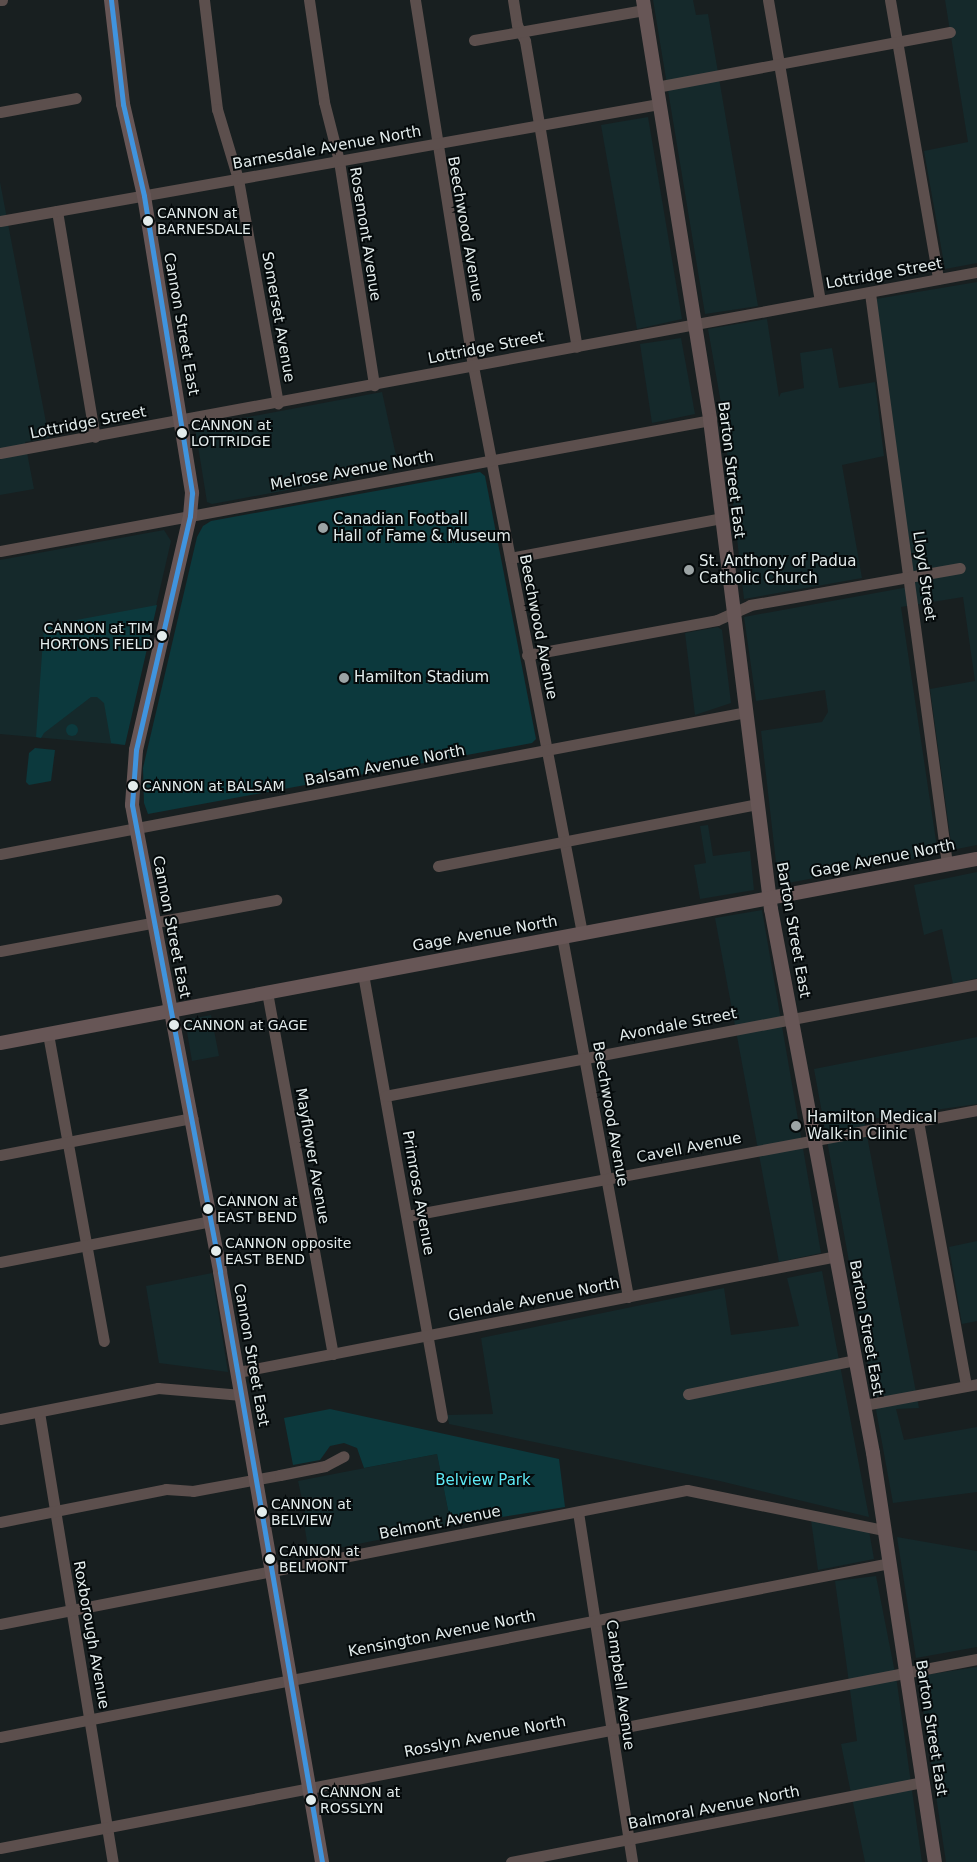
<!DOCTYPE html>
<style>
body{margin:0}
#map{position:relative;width:977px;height:1862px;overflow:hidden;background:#181f20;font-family:"DejaVu Sans",sans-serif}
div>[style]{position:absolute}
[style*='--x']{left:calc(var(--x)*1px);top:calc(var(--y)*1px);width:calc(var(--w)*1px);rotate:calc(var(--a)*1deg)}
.built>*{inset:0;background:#15292b}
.green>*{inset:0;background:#0c393d}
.round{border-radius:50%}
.minor>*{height:11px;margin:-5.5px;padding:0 5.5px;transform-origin:5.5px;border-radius:5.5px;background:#5c4f4d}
.major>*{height:14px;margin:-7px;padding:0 7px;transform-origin:7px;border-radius:7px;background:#675656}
.bus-1>*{height:5px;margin:-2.5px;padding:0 2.5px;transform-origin:2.5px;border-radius:2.5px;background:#4094de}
.dots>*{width:14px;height:14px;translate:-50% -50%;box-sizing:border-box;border:2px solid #050a0b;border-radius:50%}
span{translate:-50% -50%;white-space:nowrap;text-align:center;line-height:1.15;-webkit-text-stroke:4px #050a0b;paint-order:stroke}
.bus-label{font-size:14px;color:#e3ecec}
.left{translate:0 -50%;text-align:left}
.right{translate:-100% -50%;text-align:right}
.street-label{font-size:15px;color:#e3ecec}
.poi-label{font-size:15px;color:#e3ecec}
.park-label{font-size:15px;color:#5eebf7}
</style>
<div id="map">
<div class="built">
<div style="clip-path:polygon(653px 0,693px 0,696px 15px,708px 14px,758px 306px,705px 314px)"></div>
<div style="clip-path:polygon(945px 0,977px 0,977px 263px,945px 269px,924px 151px,968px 142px)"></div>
<div style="clip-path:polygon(648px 117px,682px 319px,637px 329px,601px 125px)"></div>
<div style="clip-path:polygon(0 182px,49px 438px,25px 442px,34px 489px,0 495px)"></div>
<div style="clip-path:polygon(977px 282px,977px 845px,952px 850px,930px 689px,975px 681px,963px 597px,901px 607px,938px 854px,783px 884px,778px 880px,761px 731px,822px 722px,828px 712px,825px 690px,756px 701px,744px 617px,914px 586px,876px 299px)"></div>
<div style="clip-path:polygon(767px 319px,779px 397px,781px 393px,804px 388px,800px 353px,832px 348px,839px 388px,875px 382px,884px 456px,842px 465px,862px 578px,744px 599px,722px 409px,708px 329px)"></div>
<div style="clip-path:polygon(681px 338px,695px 414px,652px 423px,640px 344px)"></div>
<div style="clip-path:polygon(382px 392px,399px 469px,212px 504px,207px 502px,195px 427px)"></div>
<div style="clip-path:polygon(164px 530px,171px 541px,124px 745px,0 734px,0 560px)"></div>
<div style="clip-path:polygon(718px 627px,722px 630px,731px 703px,695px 715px,685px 633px)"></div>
<div style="clip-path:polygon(708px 825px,713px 856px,750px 851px,754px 890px,700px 899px,694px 865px,706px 863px,700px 826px)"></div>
<div style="clip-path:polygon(977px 872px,977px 978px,953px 984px,942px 929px,924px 935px,914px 885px)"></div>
<div style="clip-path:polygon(762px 910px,821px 1253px,779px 1262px,715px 918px)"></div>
<div style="clip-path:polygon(211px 1015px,219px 1056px,192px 1061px,185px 1020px)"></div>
<div style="clip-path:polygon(977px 1037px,977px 1104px,864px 1120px,919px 1408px,896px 1409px,904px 1440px,977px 1427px,977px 1492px,893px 1503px,814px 1069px)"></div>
<div style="clip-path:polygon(977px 1241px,977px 1321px,962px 1324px,949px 1247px)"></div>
<div style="clip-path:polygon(822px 1271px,869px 1517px,720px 1481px,449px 1424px,447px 1415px,493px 1414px,481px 1338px,724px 1288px,731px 1335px,799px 1326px,787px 1278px)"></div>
<div style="clip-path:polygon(212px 1273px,228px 1372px,159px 1363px,146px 1286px)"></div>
<div style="clip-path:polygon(437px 1454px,451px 1525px,309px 1554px,304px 1523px,307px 1522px,298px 1481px)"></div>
<div style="clip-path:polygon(811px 1520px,869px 1531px,874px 1559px,818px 1570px)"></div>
<div style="clip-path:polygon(897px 1537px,977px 1551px,977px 1647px,916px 1658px)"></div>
<div style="clip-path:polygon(876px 1576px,897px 1683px,922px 1862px,865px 1862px,841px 1744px,857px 1741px,835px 1581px)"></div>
<div style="clip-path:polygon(977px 1667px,977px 1862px,946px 1862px,918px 1676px)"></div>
</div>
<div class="green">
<div style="clip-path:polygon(480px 472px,485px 476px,536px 739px,532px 743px,148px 814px,144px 803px,143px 768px,197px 537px,203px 526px,211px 521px)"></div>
<div style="clip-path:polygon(157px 605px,125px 745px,111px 743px,104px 703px,97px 697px,91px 697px,44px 733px,41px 738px,36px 737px,44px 626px)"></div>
<div class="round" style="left:66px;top:724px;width:12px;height:12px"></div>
<div style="clip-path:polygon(35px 748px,55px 750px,51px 781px,29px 785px,26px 782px,29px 753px)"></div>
<div style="clip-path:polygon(330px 1409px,559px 1459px,565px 1507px,451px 1525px,437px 1454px,364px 1468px,357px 1448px,344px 1443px,330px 1446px,320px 1460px,293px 1465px,284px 1418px)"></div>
</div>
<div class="minor">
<div style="--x:0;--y:0;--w:2;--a:0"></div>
<div style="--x:204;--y:0;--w:110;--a:83.2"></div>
<div style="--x:217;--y:109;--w:73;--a:73.3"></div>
<div style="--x:238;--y:179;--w:228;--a:79.9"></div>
<div style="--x:309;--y:0;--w:103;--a:81.6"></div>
<div style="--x:324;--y:102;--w:61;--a:75.7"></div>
<div style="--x:339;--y:161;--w:227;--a:81.1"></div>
<div style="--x:415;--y:0;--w:371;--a:81"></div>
<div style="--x:473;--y:366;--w:577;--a:79.12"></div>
<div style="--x:513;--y:0;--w:25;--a:81"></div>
<div style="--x:517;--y:25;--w:18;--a:63"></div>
<div style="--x:525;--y:41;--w:310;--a:80.4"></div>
<div style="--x:768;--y:0;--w:305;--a:80.2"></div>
<div style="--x:890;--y:0;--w:283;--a:80.2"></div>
<div style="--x:474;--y:40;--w:174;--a:-10"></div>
<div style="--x:656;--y:87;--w:299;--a:-10.6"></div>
<div style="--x:0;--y:112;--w:77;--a:-10.4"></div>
<div style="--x:57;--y:211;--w:229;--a:80.5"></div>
<div style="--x:0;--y:221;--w:669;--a:-10.07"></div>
<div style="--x:870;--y:293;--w:576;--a:82.32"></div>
<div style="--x:0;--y:453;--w:994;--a:-10.5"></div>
<div style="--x:0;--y:551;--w:722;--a:-10.45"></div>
<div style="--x:510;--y:558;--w:215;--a:-10.7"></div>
<div style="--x:527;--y:655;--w:193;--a:-10.4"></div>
<div style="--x:717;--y:620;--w:36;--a:-24"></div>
<div style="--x:750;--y:605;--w:213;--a:-10"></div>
<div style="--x:0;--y:854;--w:759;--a:-10.78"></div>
<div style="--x:438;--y:866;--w:326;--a:-11"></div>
<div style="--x:562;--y:937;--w:366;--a:79.6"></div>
<div style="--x:0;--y:951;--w:281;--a:-10.5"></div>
<div style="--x:363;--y:974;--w:450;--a:79.9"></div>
<div style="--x:267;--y:992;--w:368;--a:79.7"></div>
<div style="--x:48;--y:1034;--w:312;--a:79.7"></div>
<div style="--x:385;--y:1096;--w:603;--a:-10.71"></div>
<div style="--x:918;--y:1121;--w:269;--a:79.7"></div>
<div style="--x:0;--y:1155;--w:196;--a:-10.9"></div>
<div style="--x:407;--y:1216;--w:580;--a:-10.53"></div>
<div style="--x:0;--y:1262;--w:215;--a:-11"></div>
<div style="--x:238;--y:1372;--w:610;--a:-10.96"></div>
<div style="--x:688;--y:1394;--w:170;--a:-11.5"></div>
<div style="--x:864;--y:1405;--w:115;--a:-10.5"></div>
<div style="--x:39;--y:1412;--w:456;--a:80.7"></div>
<div style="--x:0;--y:1419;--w:161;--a:-11.1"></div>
<div style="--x:158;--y:1388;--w:84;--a:4.8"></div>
<div style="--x:578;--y:1512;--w:354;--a:81.2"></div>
<div style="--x:0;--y:1522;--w:169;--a:-11.2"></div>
<div style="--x:166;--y:1489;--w:27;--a:4"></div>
<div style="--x:193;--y:1491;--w:88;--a:-10.4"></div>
<div style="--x:280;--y:1475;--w:46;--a:-11.3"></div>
<div style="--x:325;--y:1466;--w:21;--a:-28"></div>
<div style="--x:0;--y:1624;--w:700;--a:-11.04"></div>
<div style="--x:687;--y:1490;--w:201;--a:11.5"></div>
<div style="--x:0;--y:1737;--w:906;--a:-11.07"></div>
<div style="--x:0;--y:1848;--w:995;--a:-10.95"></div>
<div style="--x:511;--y:1862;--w:420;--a:-11"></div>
</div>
<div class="major">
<div style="--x:111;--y:0;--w:105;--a:83.4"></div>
<div style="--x:123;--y:104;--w:94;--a:77.1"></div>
<div style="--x:144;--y:196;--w:301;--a:80.8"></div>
<div style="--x:192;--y:493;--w:23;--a:95"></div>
<div style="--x:190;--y:516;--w:240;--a:103"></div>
<div style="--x:136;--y:750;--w:55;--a:94.2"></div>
<div style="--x:132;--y:805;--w:475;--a:79.3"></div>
<div style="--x:220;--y:1272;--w:599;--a:80.19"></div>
<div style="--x:643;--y:0;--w:425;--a:80.9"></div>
<div style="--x:710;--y:420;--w:493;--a:82.9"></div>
<div style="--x:771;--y:909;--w:553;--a:79.38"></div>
<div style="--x:873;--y:1453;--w:414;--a:81.4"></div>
<div style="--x:0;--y:1043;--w:994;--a:-10.67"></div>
</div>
<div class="bus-1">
<div style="--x:111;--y:0;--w:105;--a:83.4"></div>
<div style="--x:123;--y:104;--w:94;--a:77.1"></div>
<div style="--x:144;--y:196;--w:301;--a:80.8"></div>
<div style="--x:192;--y:493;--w:23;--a:95"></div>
<div style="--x:190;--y:516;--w:240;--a:103"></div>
<div style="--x:136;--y:750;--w:55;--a:94.2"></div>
<div style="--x:132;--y:805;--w:475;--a:79.3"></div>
<div style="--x:220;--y:1272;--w:599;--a:80.19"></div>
</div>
<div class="dots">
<div style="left:148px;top:221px;background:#e3ecec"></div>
<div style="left:182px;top:433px;background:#e3ecec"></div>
<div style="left:323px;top:528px;background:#9ca4a5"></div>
<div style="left:689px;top:570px;background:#9ca4a5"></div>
<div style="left:162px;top:636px;background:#e3ecec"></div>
<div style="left:344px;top:678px;background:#9ca4a5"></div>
<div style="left:133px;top:786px;background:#e3ecec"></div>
<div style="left:174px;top:1025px;background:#e3ecec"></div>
<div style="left:796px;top:1126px;background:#9ca4a5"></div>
<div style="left:208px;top:1209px;background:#e3ecec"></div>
<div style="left:216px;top:1251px;background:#e3ecec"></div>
<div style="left:262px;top:1512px;background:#e3ecec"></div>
<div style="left:270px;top:1559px;background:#e3ecec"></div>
<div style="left:311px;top:1800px;background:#e3ecec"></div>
</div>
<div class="bus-label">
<span class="left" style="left:157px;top:221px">CANNON at<br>BARNESDALE</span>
<span class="left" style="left:191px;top:433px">CANNON at<br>LOTTRIDGE</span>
<span class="right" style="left:153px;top:636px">CANNON at TIM<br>HORTONS FIELD</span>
<span class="left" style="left:142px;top:786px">CANNON at BALSAM</span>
<span class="left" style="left:183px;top:1025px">CANNON at GAGE</span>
<span class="left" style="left:217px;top:1209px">CANNON at<br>EAST BEND</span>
<span class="left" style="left:225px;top:1251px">CANNON opposite<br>EAST BEND</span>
<span class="left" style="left:271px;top:1512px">CANNON at<br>BELVIEW</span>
<span class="left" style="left:279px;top:1559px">CANNON at<br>BELMONT</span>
<span class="left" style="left:320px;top:1800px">CANNON at<br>ROSSLYN</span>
</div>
<div class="street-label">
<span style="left:327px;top:148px;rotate:-10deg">Barnesdale Avenue North</span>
<span style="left:465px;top:229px;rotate:80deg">Beechwood Avenue</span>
<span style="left:365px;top:234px;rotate:81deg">Rosemont Avenue</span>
<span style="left:884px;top:274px;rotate:-10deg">Lottridge Street</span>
<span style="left:278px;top:317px;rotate:80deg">Somerset Avenue</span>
<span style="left:181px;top:324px;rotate:80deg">Cannon Street East</span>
<span style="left:486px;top:348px;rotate:-11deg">Lottridge Street</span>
<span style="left:88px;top:423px;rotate:-11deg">Lottridge Street</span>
<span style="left:731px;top:470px;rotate:83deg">Barton Street East</span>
<span style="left:352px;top:471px;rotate:-10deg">Melrose Avenue North</span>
<span style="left:924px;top:576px;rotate:82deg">Lloyd Street</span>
<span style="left:538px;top:627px;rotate:79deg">Beechwood Avenue</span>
<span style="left:385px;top:766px;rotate:-11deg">Balsam Avenue North</span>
<span style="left:883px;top:859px;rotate:-11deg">Gage Avenue North</span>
<span style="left:171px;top:927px;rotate:79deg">Cannon Street East</span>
<span style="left:793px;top:930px;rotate:80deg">Barton Street East</span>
<span style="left:485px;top:934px;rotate:-10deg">Gage Avenue North</span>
<span style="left:678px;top:1025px;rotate:-11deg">Avondale Street</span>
<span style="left:610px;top:1114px;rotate:80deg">Beechwood Avenue</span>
<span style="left:689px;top:1148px;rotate:-11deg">Cavell Avenue</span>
<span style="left:312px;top:1156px;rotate:80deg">Mayflower Avenue</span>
<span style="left:418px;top:1193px;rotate:80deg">Primrose Avenue</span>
<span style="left:534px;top:1300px;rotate:-11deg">Glendale Avenue North</span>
<span style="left:866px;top:1328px;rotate:80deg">Barton Street East</span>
<span style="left:251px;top:1355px;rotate:80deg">Cannon Street East</span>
<span style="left:440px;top:1523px;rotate:-11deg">Belmont Avenue</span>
<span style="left:442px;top:1634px;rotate:-11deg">Kensington Avenue North</span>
<span style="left:91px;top:1635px;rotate:80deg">Roxborough Avenue</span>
<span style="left:620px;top:1685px;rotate:82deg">Campbell Avenue</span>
<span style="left:931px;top:1728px;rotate:81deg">Barton Street East</span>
<span style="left:485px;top:1737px;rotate:-11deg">Rosslyn Avenue North</span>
<span style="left:714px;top:1808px;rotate:-11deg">Balmoral Avenue North</span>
</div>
<div class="poi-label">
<span class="left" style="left:333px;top:528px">Canadian Football<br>Hall of Fame &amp; Museum</span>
<span class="left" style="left:699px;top:570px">St. Anthony of Padua<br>Catholic Church</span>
<span class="left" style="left:354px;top:678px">Hamilton Stadium</span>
<span class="left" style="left:807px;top:1126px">Hamilton Medical<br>Walk-in Clinic</span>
</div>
<div class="park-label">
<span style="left:483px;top:1481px">Belview Park</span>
</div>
</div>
